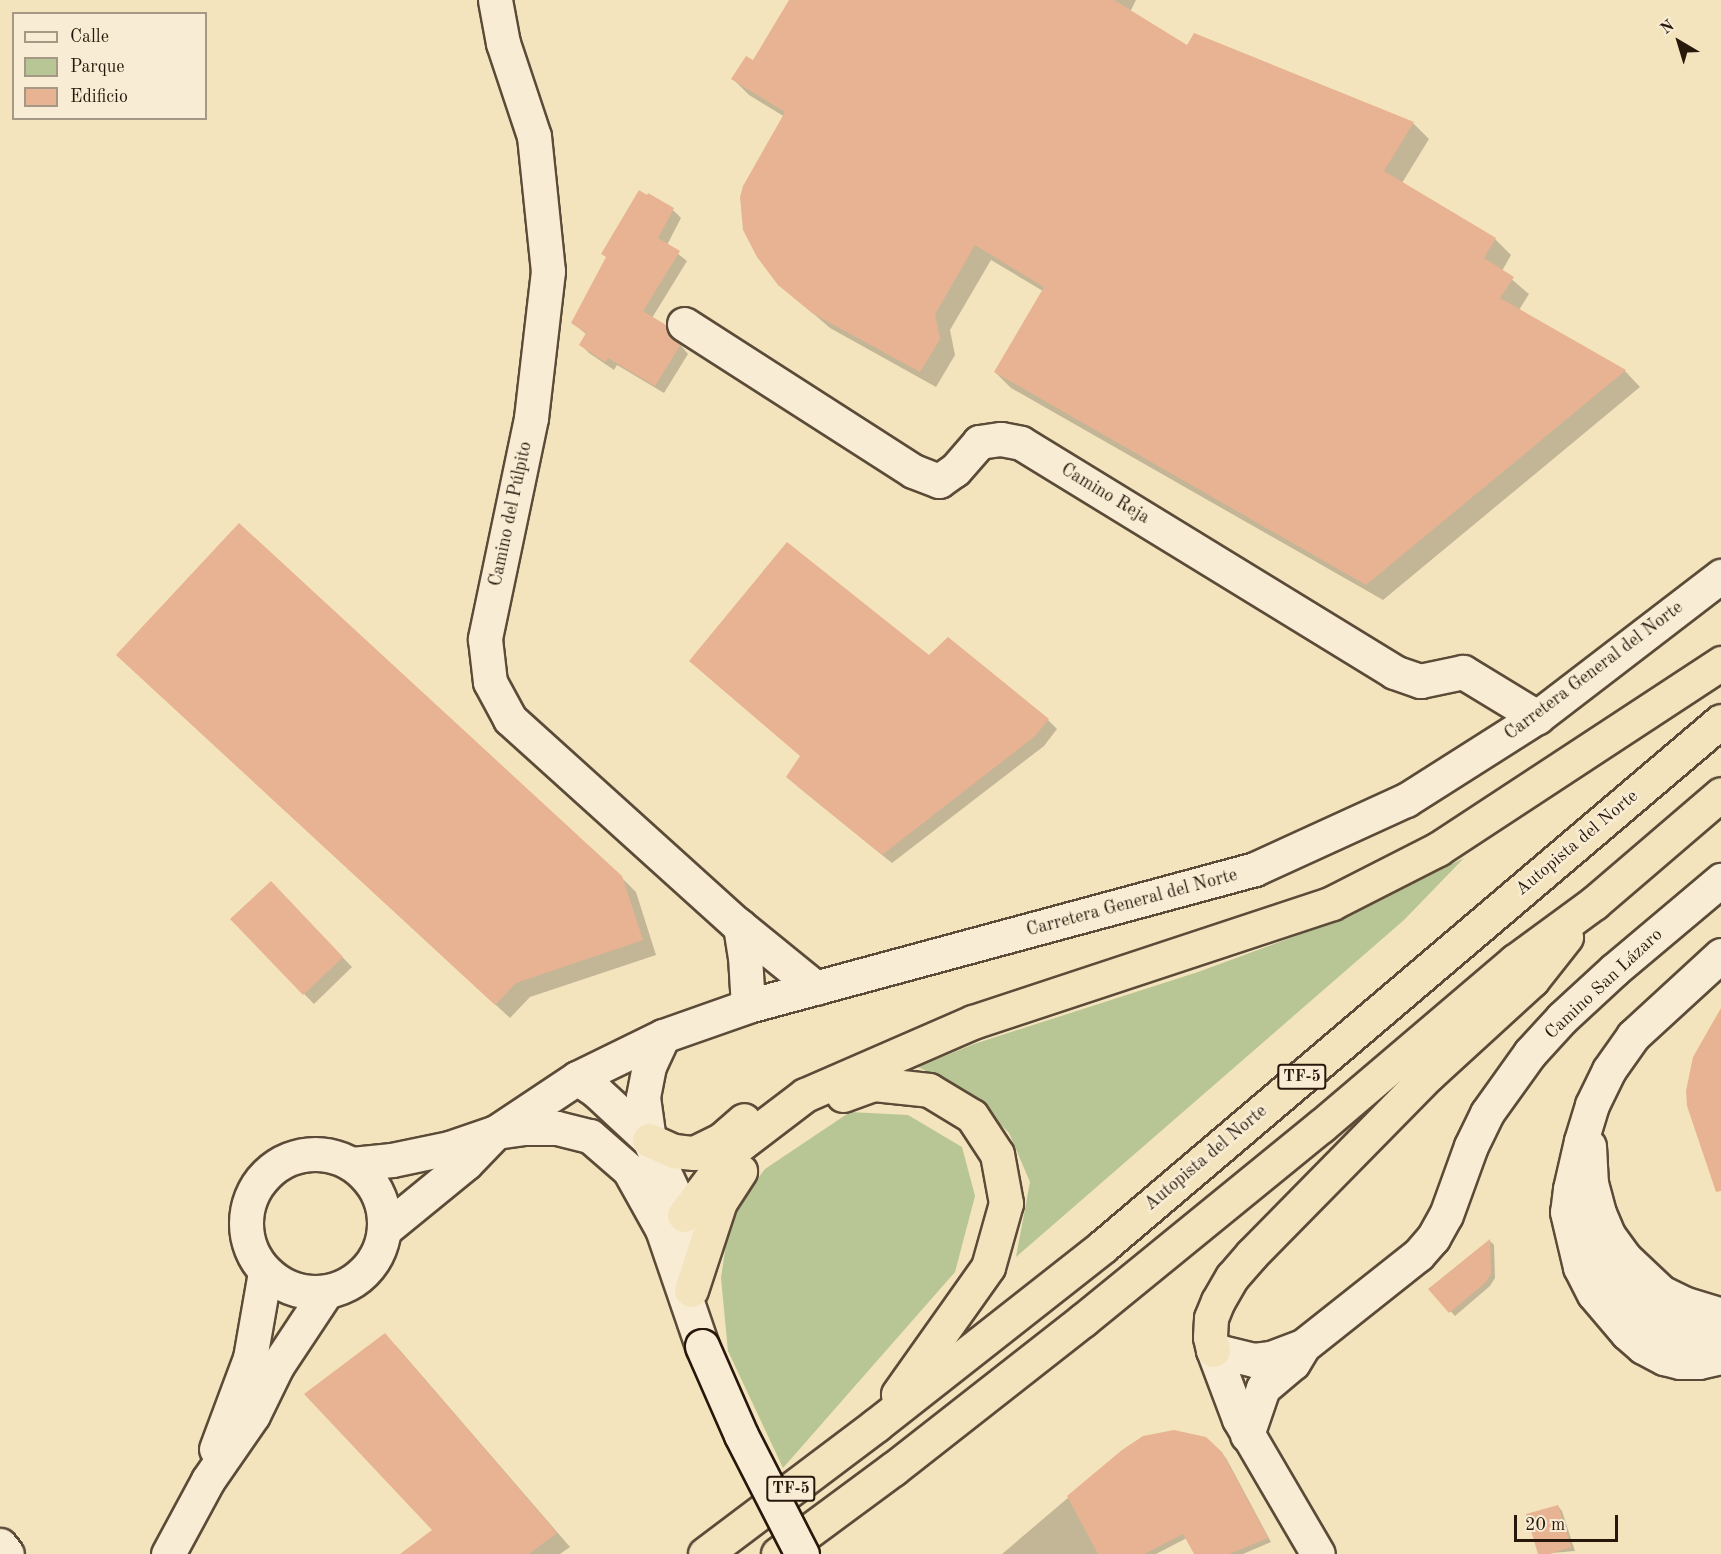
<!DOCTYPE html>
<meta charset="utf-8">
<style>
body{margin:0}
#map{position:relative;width:1721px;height:1554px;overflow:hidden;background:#f4e4bd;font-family:"Old Standard TT",serif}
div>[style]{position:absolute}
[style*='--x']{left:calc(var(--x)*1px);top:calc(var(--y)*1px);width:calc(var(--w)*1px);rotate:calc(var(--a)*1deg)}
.green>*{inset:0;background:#b8c594}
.shadow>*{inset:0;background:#0003}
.building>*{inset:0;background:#e8b392}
.roads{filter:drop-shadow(2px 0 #5b4b38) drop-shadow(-2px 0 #5b4b38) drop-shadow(0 2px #5b4b38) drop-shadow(0 -2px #5b4b38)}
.street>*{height:33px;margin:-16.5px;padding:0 16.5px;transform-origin:16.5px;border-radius:16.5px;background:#f8edd4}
.secondary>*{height:33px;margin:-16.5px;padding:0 16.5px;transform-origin:16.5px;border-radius:16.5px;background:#f8edd4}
.secondary>.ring{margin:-16.5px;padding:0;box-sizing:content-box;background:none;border:33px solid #f8edd4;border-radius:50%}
.highway>*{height:33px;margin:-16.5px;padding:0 16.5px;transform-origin:16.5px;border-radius:16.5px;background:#f4e4bd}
.bridges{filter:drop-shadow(2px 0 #28180c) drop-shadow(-2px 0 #28180c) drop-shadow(0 2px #28180c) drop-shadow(0 -2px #28180c)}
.secondary-bridge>*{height:33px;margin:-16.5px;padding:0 16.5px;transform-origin:16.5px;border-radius:16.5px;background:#f8edd4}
span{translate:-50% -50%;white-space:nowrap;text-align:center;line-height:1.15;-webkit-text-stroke:5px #f8edd4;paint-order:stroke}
.shield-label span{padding:2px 4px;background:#f8edd4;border:2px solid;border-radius:4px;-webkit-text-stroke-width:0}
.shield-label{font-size:16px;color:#28180c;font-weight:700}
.street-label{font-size:18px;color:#28180c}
.legend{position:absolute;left:12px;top:12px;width:195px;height:108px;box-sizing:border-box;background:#f8edd4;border:2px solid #a59884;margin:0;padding:8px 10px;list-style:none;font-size:18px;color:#28180c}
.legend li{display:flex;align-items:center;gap:12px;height:30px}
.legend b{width:30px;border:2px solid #a59884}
.north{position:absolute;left:1649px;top:12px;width:60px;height:60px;-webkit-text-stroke:4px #f8edd4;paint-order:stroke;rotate:322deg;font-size:16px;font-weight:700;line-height:24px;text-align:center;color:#28180c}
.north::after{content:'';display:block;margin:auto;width:21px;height:27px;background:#28180c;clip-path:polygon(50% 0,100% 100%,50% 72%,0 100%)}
.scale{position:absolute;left:1514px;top:1515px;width:104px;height:27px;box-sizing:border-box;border:3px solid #28180c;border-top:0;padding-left:8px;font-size:18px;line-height:21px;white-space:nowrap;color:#28180c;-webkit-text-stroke:4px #f8edd4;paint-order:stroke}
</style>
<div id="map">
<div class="green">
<div style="clip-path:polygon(1464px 858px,1404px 920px,1016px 1257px,1030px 1182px,1009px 1133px,967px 1091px,918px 1067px,974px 1044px,1198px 972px,1339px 920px)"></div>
<div style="clip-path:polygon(850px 1112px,908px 1115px,962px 1147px,975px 1196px,955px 1272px,783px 1468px,728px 1351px,721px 1278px,730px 1216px,765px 1169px)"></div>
</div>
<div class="shadow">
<div style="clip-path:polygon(791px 0,1136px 0,1130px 12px,1187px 47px,1195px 34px,1414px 124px,1429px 139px,1402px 183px,1495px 239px,1511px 255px,1502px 271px,1529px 294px,1519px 310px,1625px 371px,1640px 387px,1383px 600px,1011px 388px,995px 372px,1043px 291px,991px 260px,950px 330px,955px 355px,936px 387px,830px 328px,779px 284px,785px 117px,749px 95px,733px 79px,753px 62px)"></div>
<div style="clip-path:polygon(673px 210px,681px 218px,667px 245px,687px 261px,652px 318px,665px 326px,688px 354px,664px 393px,617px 365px,614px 370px,589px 353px,581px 345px,587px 335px,573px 323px)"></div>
<div style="clip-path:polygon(929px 657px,1048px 720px,1057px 729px,1044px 746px,892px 863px,797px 786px)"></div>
<div style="clip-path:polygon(132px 669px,621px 877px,636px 892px,656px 955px,530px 997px,510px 1018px)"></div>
<div style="clip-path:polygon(270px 883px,352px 967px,314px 1004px,232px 920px)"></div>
<div style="clip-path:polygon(1490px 1241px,1494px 1245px,1495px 1278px,1490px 1286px,1455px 1316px,1430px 1289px)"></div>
<div style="clip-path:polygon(384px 1335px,398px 1348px,570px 1547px,560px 1554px,402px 1554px,434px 1530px)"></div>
<div style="clip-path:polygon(1205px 1439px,1226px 1458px,1271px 1542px,1243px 1554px,1195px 1554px,1187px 1538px,1156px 1554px,1002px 1554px,1123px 1451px)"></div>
<div style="clip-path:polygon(1558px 1506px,1562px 1511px,1575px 1551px,1540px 1554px)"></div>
</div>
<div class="building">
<div style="clip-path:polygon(789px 0,1114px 0,1187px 45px,1194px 33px,1414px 122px,1384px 171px,1496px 238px,1484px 258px,1514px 277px,1500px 298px,1626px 370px,1366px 585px,994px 372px,1044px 287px,975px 245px,935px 314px,940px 339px,920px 372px,812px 313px,778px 285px,757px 257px,743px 230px,740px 197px,743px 186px,785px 112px,731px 79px,746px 56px,753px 60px)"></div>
<div style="clip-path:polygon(639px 190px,647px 195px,648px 193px,674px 208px,658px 238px,680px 251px,643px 311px,666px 325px,668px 333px,681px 344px,655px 386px,608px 358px,605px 362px,579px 345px,586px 333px,571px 323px,606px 257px,601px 254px)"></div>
<div style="clip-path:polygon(239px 523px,622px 876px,643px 940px,516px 983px,495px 1005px,116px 655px)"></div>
<div style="clip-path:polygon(787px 542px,929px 655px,948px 637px,1049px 719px,1035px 736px,882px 855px,786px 777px,800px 756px,689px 661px)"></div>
<div style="clip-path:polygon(271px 881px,343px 957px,303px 995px,230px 919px)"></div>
<div style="clip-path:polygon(1721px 1008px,1721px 1191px,1716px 1192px,1687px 1106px,1686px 1091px,1693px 1057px)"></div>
<div style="clip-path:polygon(1490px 1239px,1491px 1273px,1486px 1282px,1449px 1313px,1428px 1289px)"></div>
<div style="clip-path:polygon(385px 1333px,557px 1533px,529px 1554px,400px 1554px,432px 1530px,304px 1394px)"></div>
<div style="clip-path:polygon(1174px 1430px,1206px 1437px,1222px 1452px,1268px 1538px,1229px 1554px,1194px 1554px,1183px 1534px,1144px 1554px,1098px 1554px,1067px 1496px,1122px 1450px,1143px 1436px)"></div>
<div style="clip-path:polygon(1558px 1505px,1571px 1547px,1550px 1554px,1538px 1554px,1526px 1514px)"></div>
</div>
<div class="roads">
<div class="street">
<div style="--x:495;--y:0;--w:44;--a:79.5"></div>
<div style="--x:503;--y:43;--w:98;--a:71.6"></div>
<div style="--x:534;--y:136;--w:136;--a:84.1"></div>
<div style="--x:548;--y:271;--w:148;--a:96.6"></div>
<div style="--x:531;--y:418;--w:226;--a:101.8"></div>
<div style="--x:485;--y:639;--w:43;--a:83.4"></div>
<div style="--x:490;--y:682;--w:42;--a:61.6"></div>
<div style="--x:510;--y:719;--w:304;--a:42.1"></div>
<div style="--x:736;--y:923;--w:103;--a:39.1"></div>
<div style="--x:684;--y:324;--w:272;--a:32.7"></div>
<div style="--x:913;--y:471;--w:28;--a:21"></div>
<div style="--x:939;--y:481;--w:19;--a:-35"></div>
<div style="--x:955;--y:470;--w:37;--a:-49"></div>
<div style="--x:979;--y:442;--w:22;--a:-8"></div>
<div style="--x:1001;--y:439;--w:20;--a:11"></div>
<div style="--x:1021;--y:443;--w:438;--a:31.5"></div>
<div style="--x:1394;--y:672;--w:28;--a:19"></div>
<div style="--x:1420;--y:681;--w:44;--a:-11.8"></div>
<div style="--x:1463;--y:672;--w:87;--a:31.3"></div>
<div style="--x:740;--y:926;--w:30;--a:81"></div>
<div style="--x:745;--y:956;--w:50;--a:86.6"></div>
<div style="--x:1213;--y:1350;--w:42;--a:13.7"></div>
<div style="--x:1254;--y:1360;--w:17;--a:-7"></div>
<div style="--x:1271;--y:1358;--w:34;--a:-21"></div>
<div style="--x:1303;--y:1346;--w:147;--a:-38.4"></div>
<div style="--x:1418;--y:1255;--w:23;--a:-49"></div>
<div style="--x:1433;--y:1238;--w:26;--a:-61"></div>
<div style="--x:1446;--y:1215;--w:73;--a:-70.1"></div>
<div style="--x:1471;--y:1146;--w:37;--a:-64"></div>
<div style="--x:1487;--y:1113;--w:74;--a:-54.4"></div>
<div style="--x:1530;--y:1053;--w:47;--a:-47.6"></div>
<div style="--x:1562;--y:1018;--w:71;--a:-42.7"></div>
<div style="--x:1614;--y:970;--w:140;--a:-40.1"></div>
<div style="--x:1247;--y:1435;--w:50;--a:-71.2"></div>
<div style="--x:1263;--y:1388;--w:39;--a:-40"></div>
<div style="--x:1293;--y:1363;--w:17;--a:-59"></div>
<div style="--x:0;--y:1545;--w:11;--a:52"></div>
</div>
<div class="secondary">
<div style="--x:1721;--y:955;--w:120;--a:137.4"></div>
<div style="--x:1633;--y:1036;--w:42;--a:125.2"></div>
<div style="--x:1609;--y:1070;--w:39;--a:116"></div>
<div style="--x:1592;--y:1105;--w:38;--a:107"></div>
<div style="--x:1581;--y:1141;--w:49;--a:102.9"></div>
<div style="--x:1570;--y:1189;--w:23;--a:97"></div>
<div style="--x:1567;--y:1212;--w:57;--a:76.7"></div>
<div style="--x:1580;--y:1267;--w:30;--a:63"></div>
<div style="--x:1594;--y:1294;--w:51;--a:49.8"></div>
<div style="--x:1627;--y:1333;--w:21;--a:41"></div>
<div style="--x:1643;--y:1347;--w:24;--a:28"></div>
<div style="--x:1664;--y:1358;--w:16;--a:14"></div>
<div style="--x:1680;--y:1362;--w:19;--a:0"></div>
<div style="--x:1699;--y:1362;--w:23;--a:-13"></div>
<div style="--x:663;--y:1036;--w:33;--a:115"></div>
<div style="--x:649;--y:1066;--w:32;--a:101"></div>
<div style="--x:643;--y:1097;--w:43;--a:82.1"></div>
<div style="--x:649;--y:1140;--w:83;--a:65"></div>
<div style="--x:684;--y:1215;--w:26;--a:83"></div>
<div style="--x:577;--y:1078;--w:23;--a:34"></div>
<div style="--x:596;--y:1091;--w:72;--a:42.8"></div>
<div style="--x:1589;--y:1146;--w:37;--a:87"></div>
<div style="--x:1591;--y:1183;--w:31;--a:75"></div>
<div style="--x:1599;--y:1213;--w:25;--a:67"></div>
<div style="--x:1609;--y:1236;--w:26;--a:54"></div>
<div style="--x:1624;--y:1257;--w:51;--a:43.4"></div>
<div style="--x:1661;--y:1292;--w:28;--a:26"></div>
<div style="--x:1686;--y:1304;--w:37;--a:17"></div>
<div class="ring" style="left:246px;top:1154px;width:105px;height:105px"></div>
<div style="--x:352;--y:1164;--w:40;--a:-5.7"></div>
<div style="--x:392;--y:1160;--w:58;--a:-11.9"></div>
<div style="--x:449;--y:1148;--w:50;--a:-18.8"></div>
<div style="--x:496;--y:1132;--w:27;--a:-8"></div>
<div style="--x:523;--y:1128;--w:34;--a:0"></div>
<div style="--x:557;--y:1128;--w:34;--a:14"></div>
<div style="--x:590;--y:1136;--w:52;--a:41.1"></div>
<div style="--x:629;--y:1170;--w:68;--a:60.8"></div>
<div style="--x:662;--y:1229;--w:124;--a:71.1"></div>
<div style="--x:384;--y:1230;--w:106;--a:-39.3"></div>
<div style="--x:466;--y:1163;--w:43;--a:-45.9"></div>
<div style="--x:496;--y:1132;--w:97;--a:-33.7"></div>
<div style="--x:577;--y:1078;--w:96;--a:-26"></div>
<div style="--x:663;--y:1036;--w:90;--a:-19.4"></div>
<div style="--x:748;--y:1006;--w:525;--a:-15.12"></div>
<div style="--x:1255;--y:869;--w:166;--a:-24.6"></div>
<div style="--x:1406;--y:800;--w:155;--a:-32.4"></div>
<div style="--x:1537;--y:717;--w:232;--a:-37.5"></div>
<div style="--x:1590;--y:1241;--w:24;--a:66"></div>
<div style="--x:1600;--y:1263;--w:33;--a:52"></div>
<div style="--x:1620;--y:1289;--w:46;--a:42.4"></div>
<div style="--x:1654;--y:1320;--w:30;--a:28"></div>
<div style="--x:1680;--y:1334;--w:42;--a:9.7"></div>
<div style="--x:1213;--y:1350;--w:74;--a:69.4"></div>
<div style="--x:1239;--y:1419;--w:156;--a:59.7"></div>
<div style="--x:216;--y:1449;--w:97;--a:-69.5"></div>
<div style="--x:250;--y:1358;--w:87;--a:-80.1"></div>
<div style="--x:168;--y:1554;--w:84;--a:-61.6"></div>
<div style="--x:208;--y:1480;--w:79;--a:-55.3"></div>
<div style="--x:253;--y:1415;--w:55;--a:-63.9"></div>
<div style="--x:277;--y:1366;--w:89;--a:-56.5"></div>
</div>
<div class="highway">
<div style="--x:843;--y:1095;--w:33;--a:-20"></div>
<div style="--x:874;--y:1084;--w:55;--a:6.2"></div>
<div style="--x:929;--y:1090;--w:50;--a:31.2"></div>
<div style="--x:972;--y:1116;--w:45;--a:56.7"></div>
<div style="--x:997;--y:1154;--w:50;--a:79.6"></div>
<div style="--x:1006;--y:1203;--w:66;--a:105.7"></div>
<div style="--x:988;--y:1267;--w:156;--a:125.3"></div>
<div style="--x:649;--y:1140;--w:27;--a:24"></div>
<div style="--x:674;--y:1151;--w:20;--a:6"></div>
<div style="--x:694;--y:1153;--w:30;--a:-26"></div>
<div style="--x:721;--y:1140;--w:30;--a:-41"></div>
<div style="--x:684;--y:1215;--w:83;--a:-52.9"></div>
<div style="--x:734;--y:1149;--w:89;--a:-37.3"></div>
<div style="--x:805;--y:1095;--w:183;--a:-23.5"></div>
<div style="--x:973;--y:1022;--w:378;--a:-18.3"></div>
<div style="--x:1332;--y:903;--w:119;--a:-27"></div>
<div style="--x:1438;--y:849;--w:339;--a:-33.3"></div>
<div style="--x:691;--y:1290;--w:93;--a:-71.8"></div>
<div style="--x:720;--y:1202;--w:37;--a:-57"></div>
<div style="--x:1213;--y:1350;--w:13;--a:-103"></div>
<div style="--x:1210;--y:1337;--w:19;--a:-87"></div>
<div style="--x:1211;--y:1318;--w:18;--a:-68"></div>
<div style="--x:1218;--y:1301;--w:28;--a:-60"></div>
<div style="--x:1232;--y:1277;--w:30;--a:-49"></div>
<div style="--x:1252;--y:1254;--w:251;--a:-45.5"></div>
<div style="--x:1428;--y:1075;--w:141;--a:-42.4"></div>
<div style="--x:1532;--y:980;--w:55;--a:-51.7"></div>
<div style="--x:705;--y:1554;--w:214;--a:-37"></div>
<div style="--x:876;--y:1425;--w:288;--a:-38.2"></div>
<div style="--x:1102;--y:1247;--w:812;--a:-40.36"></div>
<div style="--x:778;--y:1554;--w:143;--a:-36.5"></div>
<div style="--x:893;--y:1469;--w:241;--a:-38.1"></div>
<div style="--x:1083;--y:1320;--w:307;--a:-39.2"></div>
<div style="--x:1321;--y:1126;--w:255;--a:-40.4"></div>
<div style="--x:1515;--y:961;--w:98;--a:-36.3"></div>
<div style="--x:1594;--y:903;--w:167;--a:-40.6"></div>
</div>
</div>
<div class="bridges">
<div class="secondary-bridge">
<div style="--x:702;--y:1346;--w:97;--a:66.3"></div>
<div style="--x:741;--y:1435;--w:134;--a:62.9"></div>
</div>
</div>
<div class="shield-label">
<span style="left:1302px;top:1077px">TF-5</span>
<span style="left:791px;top:1489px">TF-5</span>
</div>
<div class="street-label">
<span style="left:1105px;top:494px;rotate:31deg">Camino Reja</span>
<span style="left:511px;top:514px;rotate:-78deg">Camino del Púlpito</span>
<span style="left:1594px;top:671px;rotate:-37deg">Carretera General del Norte</span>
<span style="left:1577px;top:843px;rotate:-40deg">Autopista del Norte</span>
<span style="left:1132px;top:903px;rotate:-15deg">Carretera General del Norte</span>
<span style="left:1604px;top:984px;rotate:-43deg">Camino San Lázaro</span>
<span style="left:1206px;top:1158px;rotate:-40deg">Autopista del Norte</span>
</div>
<ul class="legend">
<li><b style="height:8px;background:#f8edd4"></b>Calle</li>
<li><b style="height:16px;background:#b8c594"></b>Parque</li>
<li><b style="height:16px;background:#e8b392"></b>Edificio</li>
</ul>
<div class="north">N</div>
<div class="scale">20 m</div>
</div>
